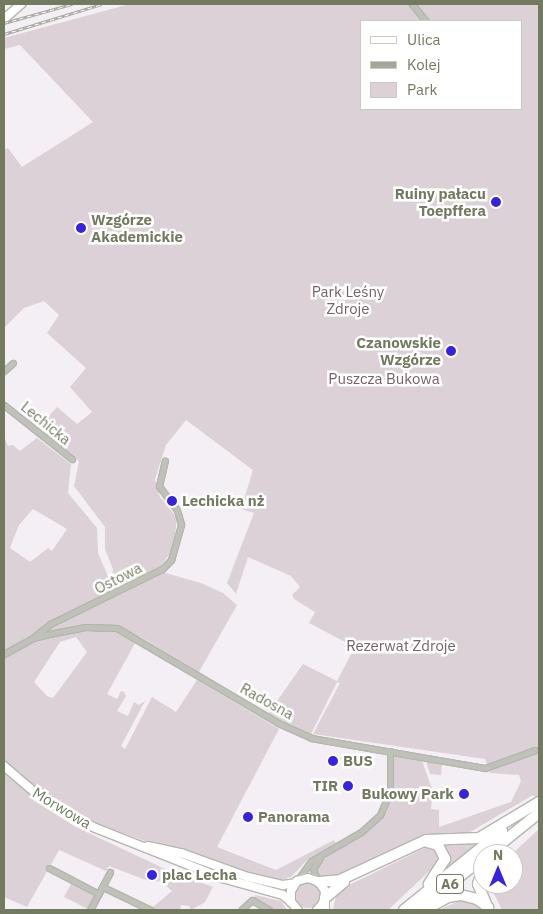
<!DOCTYPE html>
<meta charset="utf-8">
<style>
body{margin:0}
#map{position:relative;width:543px;height:914px;overflow:hidden;background:#f3eff4;font-family:"IBM Plex Sans",sans-serif}
div>[style]{position:absolute}
[style*='--x']{left:calc(var(--x)*1px);top:calc(var(--y)*1px);width:calc(var(--w)*1px);rotate:calc(var(--a)*1deg)}
.green>*{inset:0;background:#dbd1d6}
.round{border-radius:50%}
.roads{filter:drop-shadow(1px 0 #b4b7ad) drop-shadow(-1px 0 #b4b7ad) drop-shadow(0 1px #b4b7ad) drop-shadow(0 -1px #b4b7ad)}
.street>*{height:5px;margin:-2.5px;padding:0 2.5px;transform-origin:2.5px;border-radius:2.5px;background:#c0c2ba}
.secondary>*{height:8px;margin:-4px;padding:0 4px;transform-origin:4px;border-radius:4px;background:#fff}
.highway>*{height:10px;margin:-5px;padding:0 5px;transform-origin:5px;border-radius:5px;background:#fff}
.rail>*{height:3px;margin-top:-1.5px;transform-origin:0;background:repeating-linear-gradient(90deg,#fff 0 4px,#a3a79a 0 8px);box-sizing:border-box;border-block:1px solid #a3a79a}
.dots>*{width:14px;height:14px;translate:-50% -50%;box-sizing:border-box;border:2px solid #fff;border-radius:50%}
span{translate:-50% -50%;white-space:nowrap;text-align:center;line-height:1.15;-webkit-text-stroke:5px #fff;paint-order:stroke}
.shield-label span{padding:1px 4px;background:#fff;border:1px solid;border-radius:4px;-webkit-text-stroke-width:0}
.shield-label{font-size:14px;color:#727a5f;font-weight:700}
.poi-label{font-size:15px;color:#727a5f;font-weight:700}
.right{translate:-100% -50%;text-align:right}
.left{translate:0 -50%;text-align:left}
.park-label{font-size:15px;color:#786169}
.street-label{font-size:15px;color:#727a5f}
.frame{position:absolute;inset:0;border:5px solid #727a5f;pointer-events:none}
.legend{position:absolute;left:360px;top:20px;width:162px;height:90px;box-sizing:border-box;background:#fff;border:1px solid #c7cabf;margin:0;padding:6px 9px;list-style:none;font-size:15px;color:#727a5f}
.legend li{display:flex;align-items:center;gap:10px;height:25px}
.legend b{width:25px;border:1px solid #c7cabf}
.north{position:absolute;left:473px;top:844px;width:50px;height:50px;box-sizing:border-box;background:#fff;border:1px solid #c7cabf;border-radius:50%;rotate:0deg;font-size:14px;font-weight:700;line-height:20px;text-align:center;color:#727a5f}
.north::after{content:'';display:block;margin:auto;width:18px;height:22px;background:#3622e1;clip-path:polygon(50% 0,100% 100%,50% 72%,0 100%)}
</style>
<div id="map">
<div class="green">
<div style="clip-path:polygon(evenodd,130px 4px,539px 4px,539px 796px,536px 798px,533px 795px,465px 835px,428px 836px,338px 875px,319px 877px,316px 869px,320px 862px,368px 831px,387px 811px,394px 784px,392px 753px,422px 761px,433px 791px,431px 809px,439px 810px,439px 827px,511px 802px,521px 781px,519px 775px,490px 773px,485px 759px,313px 734px,340px 683px,337px 682px,310px 736px,268px 714px,303px 664px,337px 681px,355px 647px,309px 623px,315px 612px,294px 599px,292px 595px,300px 587px,291px 576px,248px 557px,236px 594px,227px 583px,254px 513px,241px 509px,253px 470px,186px 420px,166px 445px,155px 479px,160px 497px,177px 518px,173px 551px,159px 567px,114px 588px,117px 596px,162px 572px,201px 583px,223px 593px,237px 605px,199px 672px,139px 636px,107px 694px,117px 699px,121px 691px,124px 692px,126px 696px,117px 711px,128px 716px,134px 702px,139px 705px,145px 701px,121px 746px,125px 749px,152px 697px,176px 712px,197px 680px,279px 729px,217px 847px,276px 870px,334px 840px,336px 843px,309px 858px,291px 877px,277px 881px,156px 845px,96px 823px,41px 792px,33px 800px,74px 826px,165px 869px,213px 887px,205px 902px,191px 910px,189px 906px,181px 905px,180px 910px,153px 910px,153px 907px,172px 891px,160px 881px,151px 882px,109px 866px,106px 871px,59px 850px,27px 907px,4px 897px,4px 437px,8px 446px,13px 445px,20px 451px,37px 438px,71px 464px,68px 493px,97px 528px,98px 553px,110px 581px,113px 569px,105px 549px,105px 527px,74px 486px,79px 461px,36px 430px,57px 407px,77px 424px,92px 412px,70px 387px,86px 368px,47px 333px,59px 315px,44px 301px,24px 308px,4px 328px,4px 150px,8px 148px,22px 167px,93px 122px,20px 45px,4px 49px,4px 38px,130px 4px,362px 21px,522px 21px,522px 109px,362px 109px,362px 21px,130px 4px,33px 509px,67px 529px,52px 551px,48px 548px,30px 562px,10px 548px,19px 525px,33px 509px,130px 4px,76px 637px,87px 652px,53px 698px,47px 696px,34px 682px,60px 642px,76px 637px)"></div>
<div style="clip-path:polygon(426px 761px,442px 762px,441px 775px,430px 774px)"></div>
<div style="clip-path:polygon(539px 829px,539px 910px,502px 910px,489px 884px,513px 884px,512px 854px)"></div>
<div style="clip-path:polygon(486px 838px,442px 873px,441px 843px)"></div>
<div style="clip-path:polygon(427px 847px,436px 850px,438px 863px,388px 910px,333px 910px,336px 896px,345px 887px)"></div>
<div class="round" style="left:295px;top:882px;width:26px;height:26px"></div>
<div style="clip-path:polygon(71px 884px,94px 896px,88px 909px,64px 897px)"></div>
<div style="clip-path:polygon(255px 895px,281px 901px,287px 910px,274px 910px,255px 898px)"></div>
<div style="clip-path:polygon(459px 901px,471px 903px,483px 910px,439px 910px)"></div>
</div>
<div class="roads">
<div class="street">
<div style="--x:412;--y:4;--w:22;--a:51"></div>
<div style="--x:4;--y:371;--w:12;--a:-42"></div>
<div style="--x:4;--y:405;--w:87;--a:38.5"></div>
<div style="--x:34;--y:637;--w:21;--a:-39"></div>
<div style="--x:50;--y:624;--w:125;--a:-26.2"></div>
<div style="--x:162;--y:569;--w:13;--a:-45"></div>
<div style="--x:171;--y:560;--w:37;--a:-74"></div>
<div style="--x:181;--y:524;--w:15;--a:-106"></div>
<div style="--x:177;--y:510;--w:30;--a:-127"></div>
<div style="--x:159;--y:486;--w:26;--a:-77"></div>
<div style="--x:4;--y:654;--w:33;--a:-29"></div>
<div style="--x:33;--y:638;--w:16;--a:-14"></div>
<div style="--x:49;--y:634;--w:37;--a:-11"></div>
<div style="--x:85;--y:627;--w:32;--a:2"></div>
<div style="--x:117;--y:628;--w:187;--a:30.5"></div>
<div style="--x:278;--y:723;--w:36;--a:24"></div>
<div style="--x:311;--y:738;--w:177;--a:9.8"></div>
<div style="--x:485;--y:768;--w:53;--a:-19.8"></div>
<div style="--x:49;--y:868;--w:56;--a:27.5"></div>
<div style="--x:297;--y:881;--w:24;--a:-55"></div>
<div style="--x:311;--y:861;--w:58;--a:-30.1"></div>
<div style="--x:361;--y:832;--w:25;--a:-42"></div>
<div style="--x:380;--y:815;--w:26;--a:-67"></div>
<div style="--x:390;--y:791;--w:40;--a:-90"></div>
<div style="--x:318;--y:881;--w:13;--a:-113"></div>
<div style="--x:313;--y:869;--w:13;--a:-58"></div>
<div style="--x:103;--y:887;--w:53;--a:25.6"></div>
<div style="--x:90;--y:910;--w:43;--a:-62.2"></div>
<div style="--x:241;--y:910;--w:15;--a:-42"></div>
<div style="--x:252;--y:900;--w:20;--a:30"></div>
</div>
<div class="secondary">
<div style="--x:4;--y:19;--w:23;--a:-41"></div>
<div style="--x:4;--y:766;--w:48;--a:40.7"></div>
<div style="--x:40;--y:797;--w:61;--a:29.5"></div>
<div style="--x:93;--y:827;--w:139;--a:21.6"></div>
<div style="--x:222;--y:878;--w:63;--a:15.6"></div>
<div style="--x:283;--y:895;--w:11;--a:41"></div>
<div style="--x:148;--y:846;--w:34;--a:12"></div>
<div style="--x:181;--y:853;--w:71;--a:19.7"></div>
<div style="--x:248;--y:877;--w:36;--a:13"></div>
<div style="--x:283;--y:885;--w:12;--a:-9"></div>
<div style="--x:298;--y:910;--w:11;--a:-131"></div>
<div style="--x:291;--y:902;--w:11;--a:-90"></div>
<div style="--x:291;--y:891;--w:12;--a:-59"></div>
<div style="--x:297;--y:881;--w:11;--a:-15"></div>
<div style="--x:308;--y:878;--w:12;--a:20"></div>
<div style="--x:319;--y:882;--w:11;--a:56"></div>
<div style="--x:325;--y:891;--w:11;--a:95"></div>
<div style="--x:324;--y:902;--w:11;--a:131"></div>
</div>
<div class="highway">
<div style="--x:427;--y:842;--w:11;--a:15"></div>
<div style="--x:438;--y:845;--w:16;--a:63"></div>
<div style="--x:445;--y:859;--w:30;--a:123"></div>
<div style="--x:488;--y:854;--w:65;--a:-38.8"></div>
<div style="--x:483;--y:868;--w:17;--a:107"></div>
<div style="--x:478;--y:884;--w:22;--a:68"></div>
<div style="--x:319;--y:882;--w:21;--a:-5"></div>
<div style="--x:340;--y:880;--w:95;--a:-24.9"></div>
<div style="--x:426;--y:840;--w:53;--a:-2.2"></div>
<div style="--x:479;--y:838;--w:70;--a:-31"></div>
<div style="--x:325;--y:898;--w:25;--a:-40"></div>
<div style="--x:324;--y:902;--w:8;--a:90"></div>
<div style="--x:430;--y:907;--w:21;--a:-29"></div>
<div style="--x:448;--y:897;--w:13;--a:-9"></div>
<div style="--x:461;--y:895;--w:16;--a:14"></div>
<div style="--x:477;--y:899;--w:14;--a:36"></div>
<div style="--x:404;--y:910;--w:126;--a:-38.9"></div>
<div style="--x:417;--y:910;--w:84;--a:-38.2"></div>
</div>
</div>
<div class="rail">
<div style="--x:4;--y:23;--w:71;--a:-15.6"></div>
<div style="--x:4;--y:34;--w:102;--a:-17"></div>
</div>
<div class="dots">
<div style="left:496px;top:202px;background:#3622e1"></div>
<div style="left:81px;top:228px;background:#3622e1"></div>
<div style="left:451px;top:351px;background:#3622e1"></div>
<div style="left:172px;top:501px;background:#3622e1"></div>
<div style="left:333px;top:761px;background:#3622e1"></div>
<div style="left:348px;top:786px;background:#3622e1"></div>
<div style="left:464px;top:794px;background:#3622e1"></div>
<div style="left:248px;top:817px;background:#3622e1"></div>
<div style="left:152px;top:875px;background:#3622e1"></div>
</div>
<div class="shield-label">
<span style="left:450px;top:884px">A6</span>
</div>
<div class="poi-label">
<span class="right" style="left:486px;top:202px">Ruiny pałacu<br>Toepffera</span>
<span class="left" style="left:91px;top:228px">Wzgórze<br>Akademickie</span>
<span class="right" style="left:441px;top:351px">Czanowskie<br>Wzgórze</span>
<span class="left" style="left:182px;top:501px">Lechicka nż</span>
<span class="left" style="left:343px;top:761px">BUS</span>
<span class="right" style="left:338px;top:786px">TIR</span>
<span class="right" style="left:454px;top:794px">Bukowy Park</span>
<span class="left" style="left:258px;top:817px">Panorama</span>
<span class="left" style="left:162px;top:875px">plac Lecha</span>
</div>
<div class="park-label">
<span style="left:348px;top:300px">Park Leśny<br>Zdroje</span>
<span style="left:384px;top:379px">Puszcza Bukowa</span>
<span style="left:401px;top:646px">Rezerwat Zdroje</span>
</div>
<div class="street-label">
<span style="left:46px;top:423px;rotate:39deg">Lechicka</span>
<span style="left:118px;top:578px;rotate:-27deg">Ostowa</span>
<span style="left:267px;top:701px;rotate:29deg">Radosna</span>
<span style="left:62px;top:808px;rotate:31deg">Morwowa</span>
</div>
<div class="frame"></div>
<ul class="legend">
<li><b style="height:6px;background:#fff"></b>Ulica</li>
<li><b style="height:6px;background:#a3a79a"></b>Kolej</li>
<li><b style="height:14px;background:#dbd1d6"></b>Park</li>
</ul>
<div class="north">N</div>
</div>
